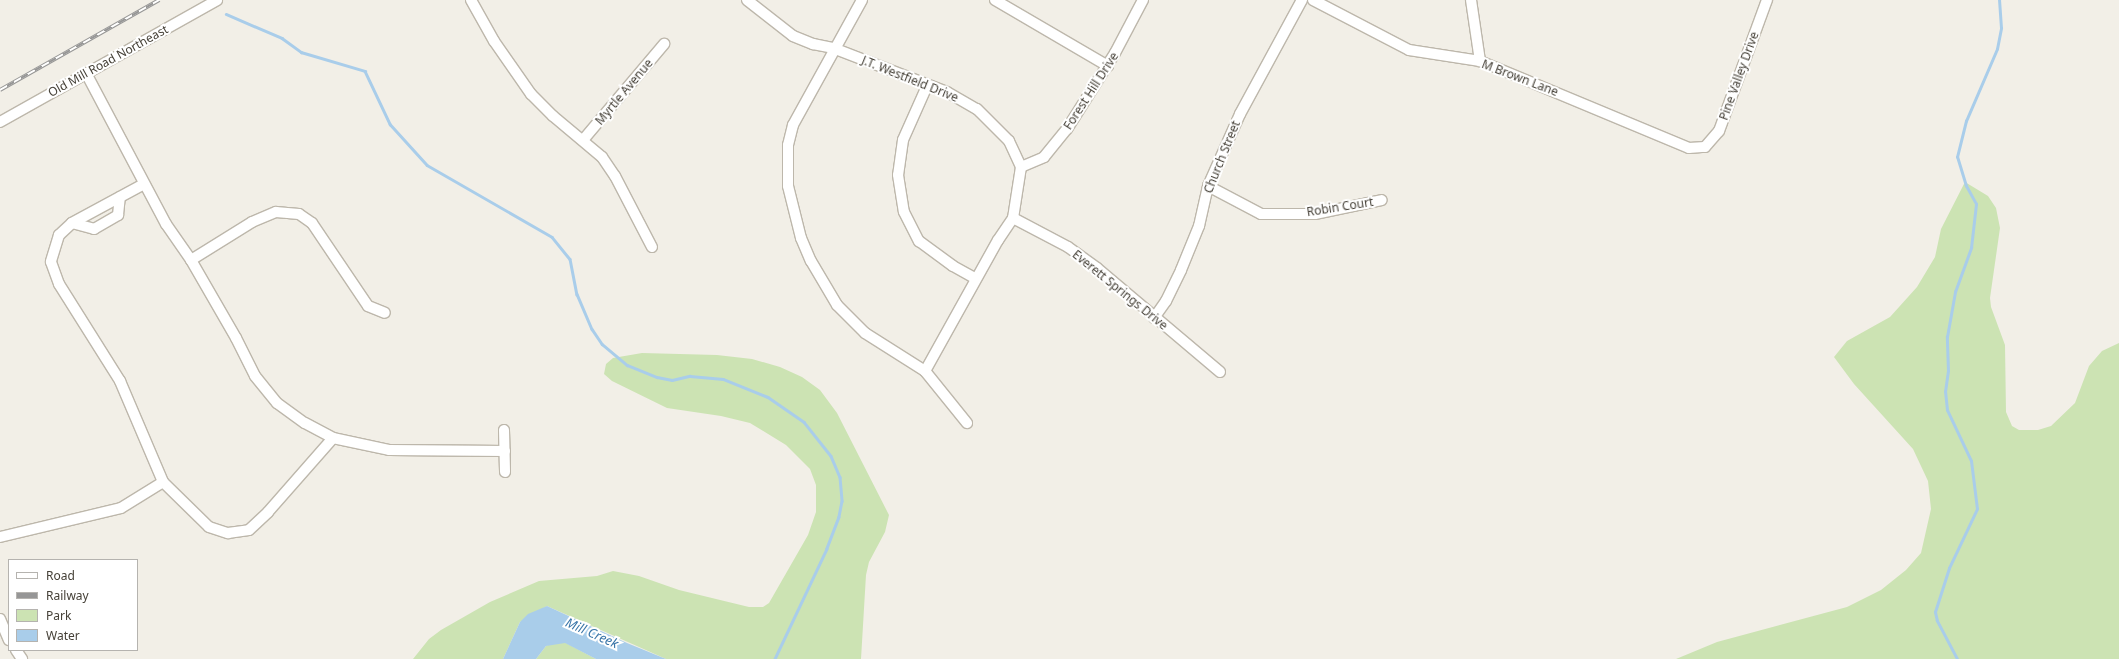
<!DOCTYPE html>
<style>
body{margin:0}
#map{position:relative;width:2119px;height:659px;overflow:hidden;background:#f2efe7;font-family:"Noto Sans",sans-serif}
div>[style]{position:absolute}
[style*='--x']{left:calc(var(--x)*1px);top:calc(var(--y)*1px);width:calc(var(--w)*1px);rotate:calc(var(--a)*1deg)}
.green>*{inset:0;background:#cce3b3}
.water>*{inset:0;background:#a9cdea}
.stream>*{height:2.5px;margin:-1.25px;padding:0 1.25px;transform-origin:1.25px;border-radius:1.25px;background:#a9cdea}
.roads{filter:drop-shadow(1px 0 #bdb7ab) drop-shadow(-1px 0 #bdb7ab) drop-shadow(0 1px #bdb7ab) drop-shadow(0 -1px #bdb7ab)}
.minor>*{height:10px;margin:-5px;padding:0 5px;transform-origin:5px;border-radius:5px;background:#fff}
.rail>*{height:4px;margin-top:-2px;transform-origin:0;background:repeating-linear-gradient(90deg,#fff 0 8px,#969696 0 16px);box-sizing:border-box;border-block:1px solid #969696}
span{translate:-50% -50%;white-space:nowrap;text-align:center;line-height:1.15;-webkit-text-stroke:4px #fff;paint-order:stroke}
.street-label{font-size:12px;color:#454037}
.water-label{font-size:13px;color:#3975a8;font-style:italic}
.legend{position:absolute;left:8px;top:559px;width:130px;height:92px;box-sizing:border-box;background:#fff;border:1px solid #b5b3af;margin:0;padding:5px 7px;list-style:none;font-size:12px;color:#454037}
.legend li{display:flex;align-items:center;gap:8px;height:20px}
.legend b{width:20px;border:1px solid #b5b3af}
</style>
<div id="map">
<div class="green">
<div style="clip-path:polygon(1965px 182px,1988px 196px,1996px 208px,2000px 228px,1990px 298px,1991px 307px,2005px 345px,2006px 412px,2012px 426px,2019px 430px,2038px 430px,2051px 426px,2075px 403px,2089px 366px,2102px 351px,2119px 343px,2119px 659px,1676px 659px,1717px 642px,1847px 607px,1881px 590px,1906px 570px,1921px 553px,1931px 509px,1928px 481px,1913px 449px,1854px 384px,1834px 357px,1847px 341px,1890px 317px,1917px 287px,1935px 257px,1941px 229px)"></div>
<div style="clip-path:polygon(642px 353px,717px 355px,752px 359px,780px 367px,802px 377px,820px 390px,837px 413px,889px 515px,885px 532px,869px 562px,866px 575px,861px 659px,666px 659px,547px 606px,520px 622px,503px 659px,413px 659px,429px 639px,441px 630px,490px 602px,539px 581px,597px 576px,613px 571px,639px 576px,679px 590px,749px 607px,763px 607px,769px 603px,808px 535px,816px 512px,816px 485px,810px 469px,786px 445px,750px 423px,721px 416px,667px 408px,612px 381px,604px 374px,606px 364px,613px 358px)"></div>
<div style="clip-path:polygon(553px 643px,566px 643px,596px 659px,536px 659px,546px 646px)"></div>
</div>
<div class="water">
<div style="clip-path:polygon(547px 606px,627px 643px,666px 659px,596px 659px,565px 643px,546px 646px,536px 659px,503px 659px,520px 622px,528px 614px)"></div>
</div>
<div class="stream">
<div style="--x:226;--y:14;--w:61;--a:23.2"></div>
<div style="--x:282;--y:38;--w:24;--a:36"></div>
<div style="--x:301;--y:52;--w:67;--a:16.5"></div>
<div style="--x:365;--y:71;--w:59;--a:64.7"></div>
<div style="--x:390;--y:124;--w:55;--a:47.9"></div>
<div style="--x:427;--y:165;--w:144;--a:29.9"></div>
<div style="--x:552;--y:237;--w:28;--a:51"></div>
<div style="--x:570;--y:259;--w:36;--a:79"></div>
<div style="--x:577;--y:294;--w:38;--a:67"></div>
<div style="--x:592;--y:329;--w:18;--a:56"></div>
<div style="--x:602;--y:344;--w:33;--a:40"></div>
<div style="--x:627;--y:365;--w:32;--a:22"></div>
<div style="--x:657;--y:377;--w:15;--a:11"></div>
<div style="--x:672;--y:380;--w:18;--a:-13"></div>
<div style="--x:690;--y:376;--w:33;--a:5"></div>
<div style="--x:723;--y:379;--w:48;--a:21.8"></div>
<div style="--x:768;--y:397;--w:44;--a:34.8"></div>
<div style="--x:804;--y:422;--w:43;--a:51.5"></div>
<div style="--x:831;--y:456;--w:23;--a:67"></div>
<div style="--x:840;--y:477;--w:24;--a:85"></div>
<div style="--x:842;--y:501;--w:16;--a:101"></div>
<div style="--x:839;--y:517;--w:34;--a:111"></div>
<div style="--x:827;--y:549;--w:122;--a:115.3"></div>
<div style="--x:1957;--y:659;--w:43;--a:-117.8"></div>
<div style="--x:1937;--y:621;--w:9;--a:-103"></div>
<div style="--x:1935;--y:612;--w:46;--a:-72.3"></div>
<div style="--x:1949;--y:568;--w:65;--a:-64.6"></div>
<div style="--x:1977;--y:509;--w:48;--a:-97.1"></div>
<div style="--x:1971;--y:461;--w:56;--a:-115.2"></div>
<div style="--x:1947;--y:410;--w:18;--a:-96"></div>
<div style="--x:1945;--y:392;--w:21;--a:-82"></div>
<div style="--x:1948;--y:371;--w:34;--a:-92"></div>
<div style="--x:1947;--y:337;--w:46;--a:-79.9"></div>
<div style="--x:1955;--y:292;--w:47;--a:-70"></div>
<div style="--x:1971;--y:248;--w:44;--a:-83.5"></div>
<div style="--x:1976;--y:204;--w:21;--a:-119"></div>
<div style="--x:1966;--y:186;--w:30;--a:-107"></div>
<div style="--x:1957;--y:157;--w:37;--a:-76"></div>
<div style="--x:1966;--y:121;--w:78;--a:-66.7"></div>
<div style="--x:1997;--y:49;--w:21;--a:-79"></div>
<div style="--x:2001;--y:28;--w:28;--a:-94"></div>
</div>
<div class="roads">
<div class="minor">
<div style="--x:471;--y:0;--w:47;--a:60.7"></div>
<div style="--x:494;--y:41;--w:65;--a:55.1"></div>
<div style="--x:531;--y:94;--w:31;--a:45"></div>
<div style="--x:553;--y:116;--w:64;--a:39.9"></div>
<div style="--x:602;--y:157;--w:23;--a:56"></div>
<div style="--x:615;--y:176;--w:80;--a:62.5"></div>
<div style="--x:747;--y:0;--w:58;--a:38"></div>
<div style="--x:793;--y:36;--w:22;--a:22"></div>
<div style="--x:813;--y:44;--w:20;--a:11"></div>
<div style="--x:833;--y:48;--w:122;--a:21.1"></div>
<div style="--x:947;--y:92;--w:34;--a:30"></div>
<div style="--x:977;--y:109;--w:45;--a:45"></div>
<div style="--x:1009;--y:141;--w:29;--a:65"></div>
<div style="--x:1021;--y:167;--w:52;--a:98.9"></div>
<div style="--x:1013;--y:218;--w:27;--a:124"></div>
<div style="--x:998;--y:240;--w:150;--a:119.1"></div>
<div style="--x:862;--y:0;--w:143;--a:118.9"></div>
<div style="--x:793;--y:125;--w:21;--a:104"></div>
<div style="--x:788;--y:145;--w:41;--a:90"></div>
<div style="--x:788;--y:186;--w:54;--a:76"></div>
<div style="--x:801;--y:238;--w:25;--a:67"></div>
<div style="--x:811;--y:261;--w:51;--a:59.4"></div>
<div style="--x:837;--y:305;--w:40;--a:45"></div>
<div style="--x:865;--y:333;--w:71;--a:32.3"></div>
<div style="--x:925;--y:371;--w:67;--a:51.1"></div>
<div style="--x:995;--y:0;--w:131;--a:30.3"></div>
<div style="--x:1313;--y:0;--w:108;--a:27.5"></div>
<div style="--x:1409;--y:50;--w:72;--a:8.8"></div>
<div style="--x:1480;--y:61;--w:226;--a:22.6"></div>
<div style="--x:1689;--y:148;--w:16;--a:-4"></div>
<div style="--x:1705;--y:147;--w:21;--a:-49"></div>
<div style="--x:1719;--y:131;--w:140;--a:-69.9"></div>
<div style="--x:1471;--y:0;--w:62;--a:81.6"></div>
<div style="--x:86;--y:73;--w:171;--a:62.1"></div>
<div style="--x:166;--y:224;--w:44;--a:55.2"></div>
<div style="--x:191;--y:260;--w:90;--a:60"></div>
<div style="--x:236;--y:338;--w:42;--a:63.4"></div>
<div style="--x:255;--y:376;--w:35;--a:51"></div>
<div style="--x:277;--y:403;--w:34;--a:36"></div>
<div style="--x:305;--y:423;--w:32;--a:28"></div>
<div style="--x:333;--y:438;--w:57;--a:12.1"></div>
<div style="--x:389;--y:450;--w:116;--a:0.5"></div>
<div style="--x:927;--y:86;--w:59;--a:114"></div>
<div style="--x:903;--y:140;--w:35;--a:98"></div>
<div style="--x:898;--y:175;--w:37;--a:81"></div>
<div style="--x:904;--y:212;--w:33;--a:63"></div>
<div style="--x:919;--y:241;--w:42;--a:36.3"></div>
<div style="--x:953;--y:266;--w:26;--a:29"></div>
<div style="--x:0;--y:122;--w:249;--a:-29.3"></div>
<div style="--x:583;--y:140;--w:126;--a:-49.8"></div>
<div style="--x:1021;--y:167;--w:25;--a:-23"></div>
<div style="--x:1044;--y:157;--w:36;--a:-51"></div>
<div style="--x:1067;--y:129;--w:90;--a:-57.7"></div>
<div style="--x:1115;--y:53;--w:60;--a:-62.2"></div>
<div style="--x:144;--y:184;--w:82;--a:151.6"></div>
<div style="--x:72;--y:223;--w:18;--a:137"></div>
<div style="--x:59;--y:235;--w:28;--a:107"></div>
<div style="--x:51;--y:262;--w:23;--a:70"></div>
<div style="--x:59;--y:284;--w:115;--a:57.8"></div>
<div style="--x:120;--y:381;--w:110;--a:66.9"></div>
<div style="--x:163;--y:482;--w:64;--a:44.4"></div>
<div style="--x:209;--y:527;--w:20;--a:18"></div>
<div style="--x:228;--y:533;--w:21;--a:-8"></div>
<div style="--x:249;--y:530;--w:26;--a:-43"></div>
<div style="--x:268;--y:512;--w:98;--a:-48.7"></div>
<div style="--x:1208;--y:186;--w:60;--a:27.8"></div>
<div style="--x:1261;--y:214;--w:54;--a:0"></div>
<div style="--x:1315;--y:214;--w:68;--a:-11.8"></div>
<div style="--x:1013;--y:218;--w:62;--a:27.8"></div>
<div style="--x:1068;--y:247;--w:36;--a:36"></div>
<div style="--x:1097;--y:268;--w:161;--a:40.2"></div>
<div style="--x:72;--y:223;--w:23;--a:15"></div>
<div style="--x:94;--y:229;--w:28;--a:-30"></div>
<div style="--x:118;--y:215;--w:18;--a:-84"></div>
<div style="--x:191;--y:260;--w:72;--a:-31.9"></div>
<div style="--x:252;--y:222;--w:26;--a:-23"></div>
<div style="--x:276;--y:212;--w:23;--a:5"></div>
<div style="--x:299;--y:214;--w:16;--a:35"></div>
<div style="--x:312;--y:223;--w:100;--a:56"></div>
<div style="--x:368;--y:306;--w:18;--a:22"></div>
<div style="--x:1154;--y:318;--w:21;--a:-55"></div>
<div style="--x:1166;--y:301;--w:34;--a:-64"></div>
<div style="--x:1181;--y:270;--w:48;--a:-67.8"></div>
<div style="--x:1199;--y:226;--w:41;--a:-77.3"></div>
<div style="--x:1208;--y:186;--w:79;--a:-66"></div>
<div style="--x:1240;--y:114;--w:130;--a:-61.5"></div>
<div style="--x:504;--y:430;--w:42;--a:88.6"></div>
<div style="--x:0;--y:537;--w:124;--a:-13.5"></div>
<div style="--x:121;--y:508;--w:49;--a:-31.8"></div>
<div style="--x:0;--y:619;--w:23;--a:67"></div>
<div style="--x:16;--y:650;--w:11;--a:56"></div>
</div>
</div>
<div class="rail">
<div style="--x:0;--y:90;--w:183;--a:-29.5"></div>
</div>
<div class="street-label">
<span style="left:108px;top:61px;rotate:-29deg">Old Mill Road Northeast</span>
<span style="left:1739px;top:76px;rotate:-70deg">Pine Valley Drive</span>
<span style="left:1520px;top:78px;rotate:21deg">M Brown Lane</span>
<span style="left:910px;top:79px;rotate:22deg">J.T. Westfield Drive</span>
<span style="left:1091px;top:91px;rotate:-57deg">Forest Hill Drive</span>
<span style="left:624px;top:92px;rotate:-50deg">Myrtle Avenue</span>
<span style="left:1222px;top:157px;rotate:-68deg">Church Street</span>
<span style="left:1340px;top:207px;rotate:-9deg">Robin Court</span>
<span style="left:1120px;top:290px;rotate:39deg">Everett Springs Drive</span>
</div>
<div class="water-label">
<span style="left:592px;top:633px;rotate:24deg">Mill Creek</span>
</div>
<ul class="legend">
<li><b style="height:5px;background:#fff"></b>Road</li>
<li><b style="height:5px;background:#969696"></b>Railway</li>
<li><b style="height:11px;background:#cce3b3"></b>Park</li>
<li><b style="height:11px;background:#a9cdea"></b>Water</li>
</ul>
</div>
